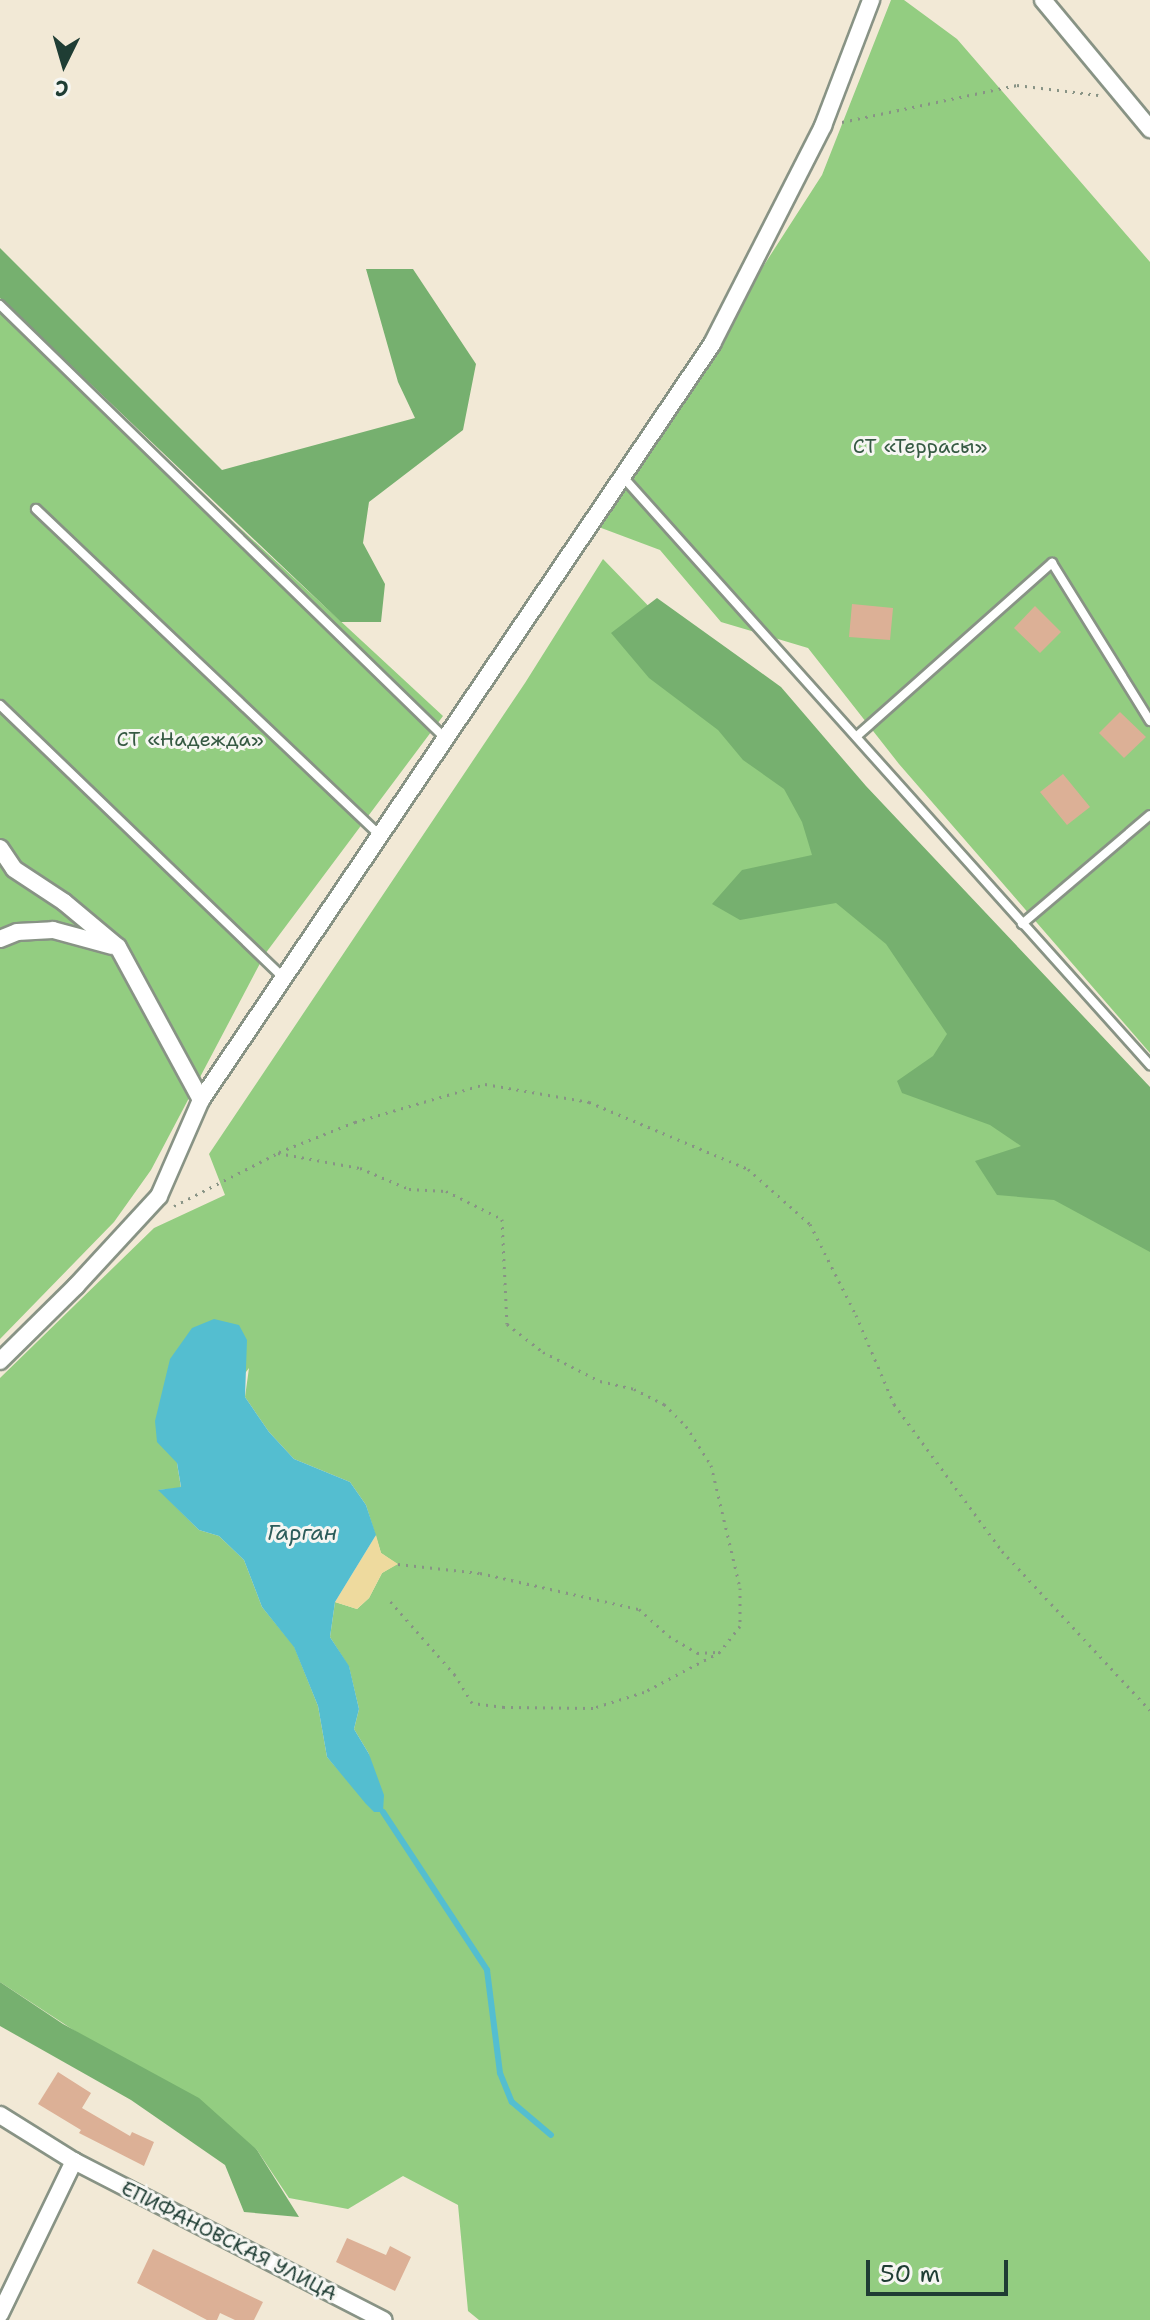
<!DOCTYPE html>
<meta charset="utf-8">
<style>
body{margin:0}
#map{position:relative;width:1150px;height:2320px;overflow:hidden;background:#f2e9d6;font-family:"Shantell Sans",sans-serif}
div>[style]{position:absolute}
[style*='--x']{left:calc(var(--x)*1px);top:calc(var(--y)*1px);width:calc(var(--w)*1px);rotate:calc(var(--a)*1deg)}
.green>*{inset:0;background:#93cd81}
.forest>*{inset:0;background:#76b06f}
.sand>*{inset:0;background:#eeda9e}
.water>*{inset:0;background:#54bed0}
.stream>*{height:6px;margin:-3px;padding:0 3px;transform-origin:3px;border-radius:3px;background:#54bed0}
.building>*{inset:0;background:#dcb096}
.path>*{height:3px;margin-top:-1.5px;transform-origin:0;background:repeating-linear-gradient(90deg,#889385 0 2px,transparent 0 8px)}
.roads{filter:drop-shadow(2px 0 #889385) drop-shadow(-2px 0 #889385) drop-shadow(0 2px #889385) drop-shadow(0 -2px #889385)}
.lane>*{height:8px;margin:-4px;padding:0 4px;transform-origin:4px;border-radius:4px;background:#fff}
.street>*{height:16px;margin:-8px;padding:0 8px;transform-origin:8px;border-radius:8px;background:#fff}
span{translate:-50% -50%;white-space:nowrap;text-align:center;line-height:1.15;-webkit-text-stroke:6px #f6f6f2;paint-order:stroke}
.park-label{font-size:20px;color:#365a43}
.street-label{font-size:20px;color:#1f3d34}
.water-label{font-size:22px;color:#2c5d5b;font-style:italic}
.north{position:absolute;left:24px;top:24px;width:80px;height:80px;-webkit-text-stroke:6px #f6f6f2;paint-order:stroke;rotate:185deg;font-size:22px;font-weight:700;line-height:32px;text-align:center;color:#1f3d34}
.north::after{content:'';display:block;margin:auto;width:28px;height:36px;background:#1f3d34;clip-path:polygon(50% 0,100% 100%,50% 72%,0 100%)}
.scale{position:absolute;left:866px;top:2260px;width:142px;height:36px;box-sizing:border-box;border:4px solid #1f3d34;border-top:0;padding-left:10px;font-size:24px;line-height:28px;white-space:nowrap;color:#1f3d34;-webkit-text-stroke:6px #f6f6f2;paint-order:stroke}
</style>
<div id="map">
<div class="green">
<div style="clip-path:polygon(891px 0,904px 0,957px 39px,1150px 262px,1150px 1053px,899px 764px,808px 648px,721px 622px,660px 550px,596px 526px,822px 175px)"></div>
<div style="clip-path:polygon(0 306px,443px 716px,265px 954px,151px 1170px,114px 1222px,0 1339px)"></div>
<div style="clip-path:polygon(evenodd,603px 559px,1150px 1125px,1150px 2320px,479px 2320px,468px 2311px,458px 2205px,403px 2176px,348px 2209px,289px 2198px,257px 2150px,0 1982px,0 1378px,154px 1228px,225px 1195px,209px 1154px,525px 683px,603px 559px,249px 1368px,245px 1397px,269px 1432px,294px 1459px,350px 1482px,366px 1505px,381px 1553px,397px 1564px,382px 1573px,369px 1598px,357px 1609px,335px 1602px,330px 1637px,349px 1667px,359px 1709px,354px 1729px,369px 1754px,374px 1811px,327px 1757px,318px 1706px,294px 1646px,262px 1607px,244px 1560px,219px 1536px,199px 1530px,159px 1490px,181px 1488px,177px 1463px,249px 1368px)"></div>
</div>
<div class="forest">
<div style="clip-path:polygon(0 248px,222px 470px,415px 418px,398px 382px,366px 269px,413px 269px,476px 364px,463px 430px,369px 502px,363px 543px,385px 584px,381px 622px,341px 622px,0 298px)"></div>
<div style="clip-path:polygon(657px 598px,781px 687px,866px 786px,1150px 1087px,1150px 1252px,1054px 1200px,997px 1195px,975px 1161px,1021px 1146px,990px 1125px,902px 1093px,897px 1081px,933px 1056px,947px 1034px,886px 944px,836px 903px,740px 920px,712px 904px,742px 870px,812px 855px,802px 822px,784px 789px,743px 760px,718px 730px,649px 678px,611px 633px)"></div>
<div style="clip-path:polygon(0 1982px,63px 2024px,199px 2098px,257px 2150px,299px 2217px,244px 2212px,225px 2165px,131px 2100px,0 2026px)"></div>
</div>
<div class="sand">
<div style="clip-path:polygon(376px 1535px,381px 1553px,398px 1564px,382px 1573px,369px 1598px,357px 1609px,335px 1602px)"></div>
</div>
<div class="water">
<div style="clip-path:polygon(214px 1319px,239px 1325px,247px 1340px,245px 1397px,269px 1432px,294px 1459px,350px 1482px,366px 1505px,376px 1535px,335px 1602px,330px 1637px,349px 1666px,359px 1709px,354px 1729px,369px 1754px,384px 1795px,383px 1812px,374px 1812px,366px 1804px,327px 1757px,318px 1706px,294px 1647px,262px 1607px,244px 1560px,219px 1536px,199px 1530px,158px 1490px,181px 1487px,177px 1463px,157px 1442px,155px 1421px,170px 1359px,192px 1328px)"></div>
</div>
<div class="stream">
<div style="--x:383;--y:1812;--w:189;--a:56.6"></div>
<div style="--x:487;--y:1970;--w:104;--a:82.8"></div>
<div style="--x:500;--y:2073;--w:31;--a:68"></div>
<div style="--x:512;--y:2102;--w:51;--a:40.2"></div>
</div>
<div class="building">
<div style="clip-path:polygon(852px 604px,893px 608px,890px 640px,849px 637px)"></div>
<div style="clip-path:polygon(1035px 606px,1061px 632px,1040px 653px,1014px 628px)"></div>
<div style="clip-path:polygon(1120px 712px,1146px 737px,1124px 758px,1099px 733px)"></div>
<div style="clip-path:polygon(1063px 774px,1090px 807px,1067px 825px,1040px 792px)"></div>
<div style="clip-path:polygon(58px 2072px,91px 2093px,82px 2108px,130px 2136px,132px 2132px,154px 2142px,144px 2166px,79px 2133px,81px 2130px,38px 2104px)"></div>
<div style="clip-path:polygon(347px 2238px,386px 2255px,390px 2246px,411px 2257px,395px 2291px,336px 2262px)"></div>
<div style="clip-path:polygon(153px 2249px,263px 2302px,254px 2320px,235px 2320px,220px 2313px,217px 2320px,207px 2320px,137px 2283px)"></div>
</div>
<div class="path">
<div style="--x:842;--y:122;--w:179;--a:-11.9"></div>
<div style="--x:1017;--y:85;--w:82;--a:7"></div>
<div style="--x:279;--y:1152;--w:82;--a:-21.5"></div>
<div style="--x:355;--y:1122;--w:135;--a:-16.3"></div>
<div style="--x:485;--y:1084;--w:106;--a:9.8"></div>
<div style="--x:589;--y:1102;--w:173;--a:22.8"></div>
<div style="--x:748;--y:1169;--w:83;--a:41.6"></div>
<div style="--x:810;--y:1224;--w:102;--a:63.2"></div>
<div style="--x:856;--y:1315;--w:97;--a:66.9"></div>
<div style="--x:894;--y:1404;--w:182;--a:53.7"></div>
<div style="--x:1002;--y:1551;--w:217;--a:47.1"></div>
<div style="--x:174;--y:1206;--w:117;--a:-27"></div>
<div style="--x:278;--y:1153;--w:83;--a:10.4"></div>
<div style="--x:360;--y:1168;--w:53;--a:23.2"></div>
<div style="--x:409;--y:1189;--w:37;--a:3"></div>
<div style="--x:446;--y:1191;--w:63;--a:26.6"></div>
<div style="--x:502;--y:1219;--w:105;--a:87.3"></div>
<div style="--x:507;--y:1324;--w:46;--a:37.9"></div>
<div style="--x:543;--y:1352;--w:64;--a:27"></div>
<div style="--x:600;--y:1381;--w:35;--a:13"></div>
<div style="--x:634;--y:1389;--w:34;--a:27"></div>
<div style="--x:664;--y:1404;--w:31;--a:45"></div>
<div style="--x:686;--y:1426;--w:46;--a:57.3"></div>
<div style="--x:711;--y:1465;--w:126;--a:76.7"></div>
<div style="--x:740;--y:1588;--w:38;--a:90"></div>
<div style="--x:740;--y:1626;--w:33;--a:128"></div>
<div style="--x:720;--y:1652;--w:86;--a:152.2"></div>
<div style="--x:644;--y:1692;--w:53;--a:162.6"></div>
<div style="--x:593;--y:1708;--w:89;--a:-179.4"></div>
<div style="--x:504;--y:1707;--w:32;--a:-173"></div>
<div style="--x:472;--y:1703;--w:33;--a:-121"></div>
<div style="--x:455;--y:1675;--w:98;--a:-131.3"></div>
<div style="--x:398;--y:1564;--w:82;--a:6.3"></div>
<div style="--x:480;--y:1573;--w:163;--a:12.8"></div>
<div style="--x:639;--y:1609;--w:40;--a:42"></div>
<div style="--x:669;--y:1636;--w:33;--a:31"></div>
<div style="--x:697;--y:1653;--w:20;--a:-3"></div>
</div>
<div class="roads">
<div class="lane">
<div style="--x:0;--y:305;--w:621;--a:44.22"></div>
<div style="--x:623;--y:477;--w:790;--a:48.13"></div>
<div style="--x:36;--y:509;--w:473;--a:43.5"></div>
<div style="--x:0;--y:705;--w:393;--a:43.9"></div>
<div style="--x:857;--y:736;--w:261;--a:-41.6"></div>
<div style="--x:1052;--y:563;--w:186;--a:58.2"></div>
<div style="--x:1022;--y:924;--w:168;--a:-40.4"></div>
</div>
<div class="street">
<div style="--x:1043;--y:0;--w:168;--a:50.3"></div>
<div style="--x:0;--y:848;--w:25;--a:56"></div>
<div style="--x:14;--y:869;--w:60;--a:33.4"></div>
<div style="--x:64;--y:902;--w:70;--a:39.8"></div>
<div style="--x:118;--y:947;--w:174;--a:61.5"></div>
<div style="--x:0;--y:939;--w:18;--a:-22"></div>
<div style="--x:17;--y:932;--w:36;--a:-3"></div>
<div style="--x:53;--y:930;--w:61;--a:15.2"></div>
<div style="--x:0;--y:1361;--w:107;--a:-44.6"></div>
<div style="--x:76;--y:1286;--w:122;--a:-47.3"></div>
<div style="--x:159;--y:1196;--w:105;--a:-66.4"></div>
<div style="--x:201;--y:1100;--w:913;--a:-55.94"></div>
<div style="--x:712;--y:344;--w:245;--a:-63"></div>
<div style="--x:823;--y:126;--w:135;--a:-69.1"></div>
<div style="--x:0;--y:2115;--w:87;--a:31.9"></div>
<div style="--x:74;--y:2161;--w:348;--a:27.2"></div>
<div style="--x:0;--y:2314;--w:170;--a:-64.2"></div>
</div>
</div>
<div class="park-label">
<span style="left:920px;top:446px">СТ «Террасы»</span>
<span style="left:190px;top:739px">СТ «Надежда»</span>
</div>
<div class="street-label">
<span style="left:229px;top:2241px;rotate:27deg">ЕПИФАНОВСКАЯ УЛИЦА</span>
</div>
<div class="water-label">
<span style="left:302px;top:1533px">Гарган</span>
</div>
<div class="north">С</div>
<div class="scale">50 m</div>
</div>
